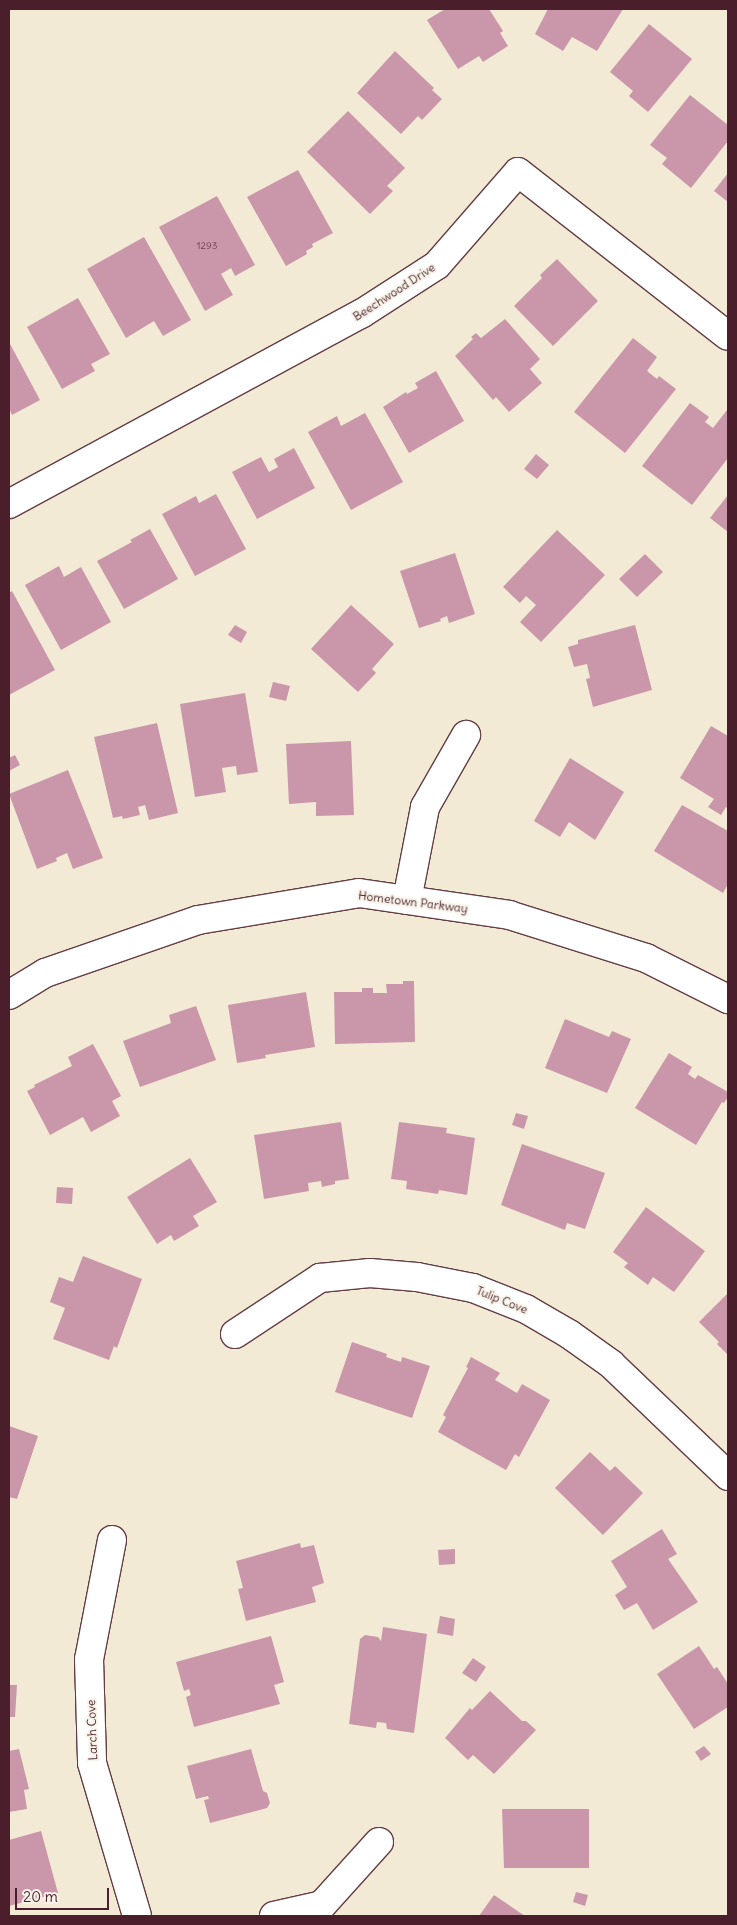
<!DOCTYPE html>
<style>
body{margin:0}
#map{position:relative;width:737px;height:1925px;overflow:hidden;background:#f2ead5;font-family:Delius,sans-serif}
div>[style]{position:absolute}
[style*='--x']{left:calc(var(--x)*1px);top:calc(var(--y)*1px);width:calc(var(--w)*1px);rotate:calc(var(--a)*1deg)}
.building>*{inset:0;background:#ca97aa}
.roads{filter:drop-shadow(1px 0 #633d44) drop-shadow(-1px 0 #633d44) drop-shadow(0 1px #633d44) drop-shadow(0 -1px #633d44)}
.minor>*{height:28px;margin:-14px;padding:0 14px;transform-origin:14px;border-radius:14px;background:#fff}
span{translate:-50% -50%;white-space:nowrap;text-align:center;line-height:1.15;-webkit-text-stroke:4px #f7f3e8;paint-order:stroke}
.number-label{font-size:10px;color:#6a3d4b}
.number-label span{-webkit-text-stroke-width:0}
.street-label{font-size:12px;color:#4a1f2b}
.frame{position:absolute;inset:0;border:10px solid #4a1f2b;pointer-events:none}
.scale{position:absolute;left:15px;top:1888px;width:94px;height:22px;box-sizing:border-box;border:2px solid #4a1f2b;border-top:0;padding-left:6px;font-size:15px;line-height:18px;white-space:nowrap;color:#4a1f2b;-webkit-text-stroke:4px #f7f3e8;paint-order:stroke}
</style>
<div id="map">
<div class="building">
<div style="clip-path:polygon(445px 9px,489px 9px,503px 31px,500px 33px,508px 46px,483px 62px,479px 56px,458px 69px,427px 20px)"></div>
<div style="clip-path:polygon(548px 9px,623px 9px,597px 51px,572px 37px,563px 51px,535px 34px)"></div>
<div style="clip-path:polygon(649px 24px,692px 59px,648px 112px,629px 96px,633px 91px,610px 72px)"></div>
<div style="clip-path:polygon(395px 51px,434px 88px,432px 90px,442px 99px,422px 120px,418px 116px,401px 134px,357px 93px)"></div>
<div style="clip-path:polygon(690px 95px,728px 125px,728px 141px,691px 188px,662px 164px,667px 158px,650px 145px)"></div>
<div style="clip-path:polygon(348px 111px,405px 168px,387px 186px,393px 191px,370px 214px,307px 152px)"></div>
<div style="clip-path:polygon(298px 170px,333px 233px,312px 244px,313px 247px,306px 251px,307px 254px,286px 266px,247px 197px)"></div>
<div style="clip-path:polygon(728px 173px,728px 202px,714px 191px)"></div>
<div style="clip-path:polygon(217px 196px,255px 265px,235px 276px,231px 268px,221px 274px,233px 295px,205px 311px,159px 227px)"></div>
<div style="clip-path:polygon(144px 237px,191px 320px,163px 336px,154px 321px,126px 338px,87px 269px)"></div>
<div style="clip-path:polygon(557px 259px,598px 301px,553px 346px,514px 306px,542px 278px,540px 275px)"></div>
<div style="clip-path:polygon(78px 298px,110px 354px,91px 364px,95px 371px,62px 389px,27px 327px)"></div>
<div style="clip-path:polygon(505px 319px,540px 359px,530px 369px,542px 383px,509px 412px,496px 397px,493px 400px,455px 356px,473px 339px,471px 337px,476px 333px,481px 338px)"></div>
<div style="clip-path:polygon(633px 338px,657px 357px,647px 371px,657px 379px,659px 376px,676px 389px,625px 453px,574px 412px)"></div>
<div style="clip-path:polygon(9px 342px,40px 400px,12px 415px,9px 408px)"></div>
<div style="clip-path:polygon(436px 371px,464px 421px,409px 453px,383px 407px,406px 392px,407px 394px,418px 388px,415px 383px)"></div>
<div style="clip-path:polygon(690px 403px,709px 417px,705px 422px,713px 428px,727px 410px,728px 411px,728px 458px,692px 505px,642px 466px)"></div>
<div style="clip-path:polygon(365px 413px,403px 482px,351px 510px,308px 432px,337px 416px,341px 426px)"></div>
<div style="clip-path:polygon(294px 448px,315px 488px,257px 519px,232px 472px,261px 457px,269px 472px,278px 467px,274px 459px)"></div>
<div style="clip-path:polygon(536px 454px,549px 465px,537px 479px,524px 469px)"></div>
<div style="clip-path:polygon(216px 494px,246px 549px,195px 576px,162px 514px,196px 496px,199px 503px)"></div>
<div style="clip-path:polygon(728px 495px,728px 532px,710px 518px)"></div>
<div style="clip-path:polygon(150px 529px,178px 579px,124px 609px,97px 561px,132px 542px,130px 540px)"></div>
<div style="clip-path:polygon(557px 530px,605px 575px,541px 642px,520px 622px,536px 605px,526px 596px,520px 603px,503px 587px)"></div>
<div style="clip-path:polygon(455px 553px,475px 614px,449px 623px,447px 616px,440px 619px,441px 621px,419px 628px,400px 571px)"></div>
<div style="clip-path:polygon(645px 554px,663px 572px,637px 597px,619px 579px)"></div>
<div style="clip-path:polygon(59px 566px,64px 577px,81px 567px,111px 622px,61px 650px,25px 585px)"></div>
<div style="clip-path:polygon(12px 591px,55px 670px,9px 695px,9px 593px)"></div>
<div style="clip-path:polygon(351px 605px,394px 644px,372px 669px,376px 673px,358px 692px,311px 649px)"></div>
<div style="clip-path:polygon(235px 625px,247px 632px,241px 643px,228px 635px)"></div>
<div style="clip-path:polygon(635px 625px,652px 690px,593px 707px,586px 679px,590px 678px,587px 664px,574px 667px,568px 647px,578px 644px,578px 640px)"></div>
<div style="clip-path:polygon(273px 682px,290px 686px,286px 701px,269px 697px)"></div>
<div style="clip-path:polygon(245px 693px,258px 772px,237px 775px,236px 766px,222px 768px,226px 792px,195px 797px,180px 704px)"></div>
<div style="clip-path:polygon(157px 723px,178px 813px,149px 820px,145px 805px,138px 807px,140px 815px,123px 819px,122px 816px,113px 818px,94px 737px)"></div>
<div style="clip-path:polygon(711px 726px,728px 736px,728px 808px,726px 807px,721px 815px,708px 807px,714px 799px,680px 778px)"></div>
<div style="clip-path:polygon(351px 741px,354px 815px,316px 816px,316px 802px,289px 804px,286px 744px)"></div>
<div style="clip-path:polygon(15px 755px,20px 765px,9px 771px,9px 758px)"></div>
<div style="clip-path:polygon(570px 758px,624px 792px,595px 840px,569px 822px,560px 837px,534px 821px)"></div>
<div style="clip-path:polygon(68px 770px,103px 858px,73px 869px,67px 853px,56px 858px,57px 861px,37px 869px,9px 794px)"></div>
<div style="clip-path:polygon(682px 805px,728px 831px,728px 884px,723px 893px,654px 851px)"></div>
<div style="clip-path:polygon(403px 981px,414px 981px,415px 1042px,335px 1044px,334px 992px,362px 992px,362px 988px,373px 988px,373px 993px,387px 993px,386px 984px,403px 984px)"></div>
<div style="clip-path:polygon(306px 992px,315px 1047px,265px 1055px,266px 1058px,237px 1063px,228px 1005px)"></div>
<div style="clip-path:polygon(196px 1006px,216px 1060px,140px 1087px,123px 1041px,171px 1023px,169px 1015px)"></div>
<div style="clip-path:polygon(565px 1019px,609px 1037px,612px 1031px,631px 1039px,607px 1093px,545px 1068px)"></div>
<div style="clip-path:polygon(93px 1044px,121px 1096px,112px 1101px,120px 1116px,91px 1132px,83px 1117px,50px 1135px,27px 1091px,35px 1087px,34px 1085px,72px 1066px,68px 1057px)"></div>
<div style="clip-path:polygon(669px 1053px,692px 1067px,688px 1074px,695px 1079px,698px 1075px,728px 1092px,728px 1097px,724px 1103px,722px 1102px,696px 1145px,635px 1108px)"></div>
<div style="clip-path:polygon(516px 1113px,528px 1116px,524px 1129px,512px 1125px)"></div>
<div style="clip-path:polygon(341px 1122px,349px 1179px,335px 1181px,335px 1184px,322px 1187px,321px 1181px,308px 1183px,309px 1191px,264px 1199px,254px 1135px)"></div>
<div style="clip-path:polygon(399px 1122px,447px 1128px,446px 1133px,475px 1138px,467px 1195px,439px 1190px,438px 1194px,406px 1189px,407px 1181px,391px 1179px)"></div>
<div style="clip-path:polygon(522px 1144px,605px 1173px,585px 1229px,567px 1223px,565px 1230px,501px 1205px)"></div>
<div style="clip-path:polygon(190px 1158px,217px 1202px,193px 1216px,199px 1226px,174px 1241px,171px 1235px,157px 1244px,127px 1197px)"></div>
<div style="clip-path:polygon(57px 1187px,73px 1188px,72px 1204px,56px 1203px)"></div>
<div style="clip-path:polygon(646px 1207px,705px 1251px,674px 1292px,653px 1277px,648px 1285px,624px 1267px,628px 1263px,613px 1252px)"></div>
<div style="clip-path:polygon(83px 1256px,142px 1279px,117px 1348px,114px 1346px,109px 1360px,53px 1339px,65px 1308px,50px 1302px,59px 1277px,73px 1282px)"></div>
<div style="clip-path:polygon(728px 1293px,728px 1355px,717px 1344px,719px 1342px,699px 1322px)"></div>
<div style="clip-path:polygon(352px 1342px,387px 1354px,386px 1357px,401px 1362px,402px 1357px,430px 1366px,412px 1418px,335px 1392px)"></div>
<div style="clip-path:polygon(471px 1357px,500px 1373px,495px 1380px,517px 1393px,522px 1384px,550px 1400px,519px 1457px,515px 1454px,506px 1470px,438px 1432px,446px 1417px,443px 1415px,468px 1368px,466px 1367px)"></div>
<div style="clip-path:polygon(9px 1426px,38px 1436px,17px 1499px,9px 1497px)"></div>
<div style="clip-path:polygon(590px 1452px,610px 1471px,615px 1466px,643px 1493px,603px 1535px,555px 1488px)"></div>
<div style="clip-path:polygon(662px 1529px,677px 1554px,668px 1559px,698px 1602px,653px 1630px,637px 1603px,624px 1610px,615px 1595px,627px 1587px,611px 1561px)"></div>
<div style="clip-path:polygon(300px 1543px,301px 1548px,314px 1545px,324px 1583px,312px 1587px,316px 1602px,246px 1621px,238px 1589px,243px 1588px,236px 1561px)"></div>
<div style="clip-path:polygon(455px 1549px,455px 1564px,439px 1565px,438px 1550px)"></div>
<div style="clip-path:polygon(440px 1616px,455px 1619px,453px 1636px,437px 1633px)"></div>
<div style="clip-path:polygon(383px 1627px,427px 1634px,414px 1733px,387px 1729px,386px 1723px,377px 1722px,376px 1728px,349px 1724px,360px 1639px,365px 1635px,378px 1637px,381px 1641px)"></div>
<div style="clip-path:polygon(271px 1636px,284px 1682px,274px 1685px,280px 1704px,194px 1727px,186px 1697px,191px 1695px,189px 1689px,184px 1691px,176px 1662px)"></div>
<div style="clip-path:polygon(699px 1646px,714px 1669px,717px 1667px,728px 1684px,728px 1707px,694px 1729px,657px 1674px)"></div>
<div style="clip-path:polygon(473px 1658px,486px 1667px,476px 1682px,462px 1673px)"></div>
<div style="clip-path:polygon(9px 1685px,17px 1685px,15px 1717px,9px 1717px)"></div>
<div style="clip-path:polygon(490px 1691px,522px 1721px,526px 1721px,536px 1730px,494px 1774px,473px 1755px,468px 1760px,445px 1738px,470px 1708px,472px 1710px)"></div>
<div style="clip-path:polygon(704px 1746px,711px 1754px,701px 1761px,695px 1752px)"></div>
<div style="clip-path:polygon(19px 1749px,29px 1789px,24px 1790px,27px 1809px,9px 1812px,9px 1751px)"></div>
<div style="clip-path:polygon(251px 1749px,263px 1791px,267px 1793px,270px 1803px,267px 1808px,210px 1823px,204px 1800px,209px 1799px,208px 1796px,196px 1799px,187px 1766px)"></div>
<div style="clip-path:polygon(502px 1809px,589px 1809px,589px 1868px,504px 1868px)"></div>
<div style="clip-path:polygon(41px 1831px,58px 1893px,9px 1906px,9px 1840px)"></div>
<div style="clip-path:polygon(576px 1892px,588px 1895px,585px 1906px,573px 1902px)"></div>
<div style="clip-path:polygon(494px 1895px,525px 1916px,479px 1916px)"></div>
</div>
<div class="roads">
<div class="minor">
<div style="--x:9;--y:504;--w:400;--a:-28.4"></div>
<div style="--x:361;--y:314;--w:90;--a:-32.8"></div>
<div style="--x:437;--y:265;--w:123;--a:-48.9"></div>
<div style="--x:518;--y:172;--w:266;--a:38"></div>
<div style="--x:407;--y:900;--w:95;--a:-79"></div>
<div style="--x:425;--y:807;--w:83;--a:-60.3"></div>
<div style="--x:9;--y:995;--w:42;--a:-31.4"></div>
<div style="--x:45;--y:973;--w:162;--a:-19.1"></div>
<div style="--x:198;--y:920;--w:163;--a:-9.5"></div>
<div style="--x:359;--y:893;--w:152;--a:8.3"></div>
<div style="--x:509;--y:915;--w:144;--a:17.4"></div>
<div style="--x:646;--y:958;--w:92;--a:26.6"></div>
<div style="--x:235;--y:1334;--w:102;--a:-33.4"></div>
<div style="--x:320;--y:1278;--w:50;--a:-5.7"></div>
<div style="--x:370;--y:1273;--w:47;--a:4.9"></div>
<div style="--x:417;--y:1277;--w:57;--a:11.1"></div>
<div style="--x:473;--y:1288;--w:57;--a:21.6"></div>
<div style="--x:526;--y:1309;--w:50;--a:30.2"></div>
<div style="--x:569;--y:1334;--w:52;--a:35.5"></div>
<div style="--x:611;--y:1364;--w:162;--a:43.7"></div>
<div style="--x:112;--y:1540;--w:121;--a:100.9"></div>
<div style="--x:89;--y:1659;--w:104;--a:88.3"></div>
<div style="--x:92;--y:1763;--w:159;--a:73.6"></div>
<div style="--x:274;--y:1916;--w:49;--a:-12.9"></div>
<div style="--x:322;--y:1905;--w:85;--a:-47.9"></div>
</div>
</div>
<div class="number-label">
<span style="left:207px;top:246px">1293</span>
</div>
<div class="street-label">
<span style="left:394px;top:292px;rotate:-33deg">Beechwood Drive</span>
<span style="left:413px;top:902px;rotate:7deg">Hometown Parkway</span>
<span style="left:502px;top:1300px;rotate:22deg">Tulip Cove</span>
<span style="left:92px;top:1730px;rotate:-92deg">Larch Cove</span>
</div>
<div class="frame"></div>
<div class="scale">20 m</div>
</div>
